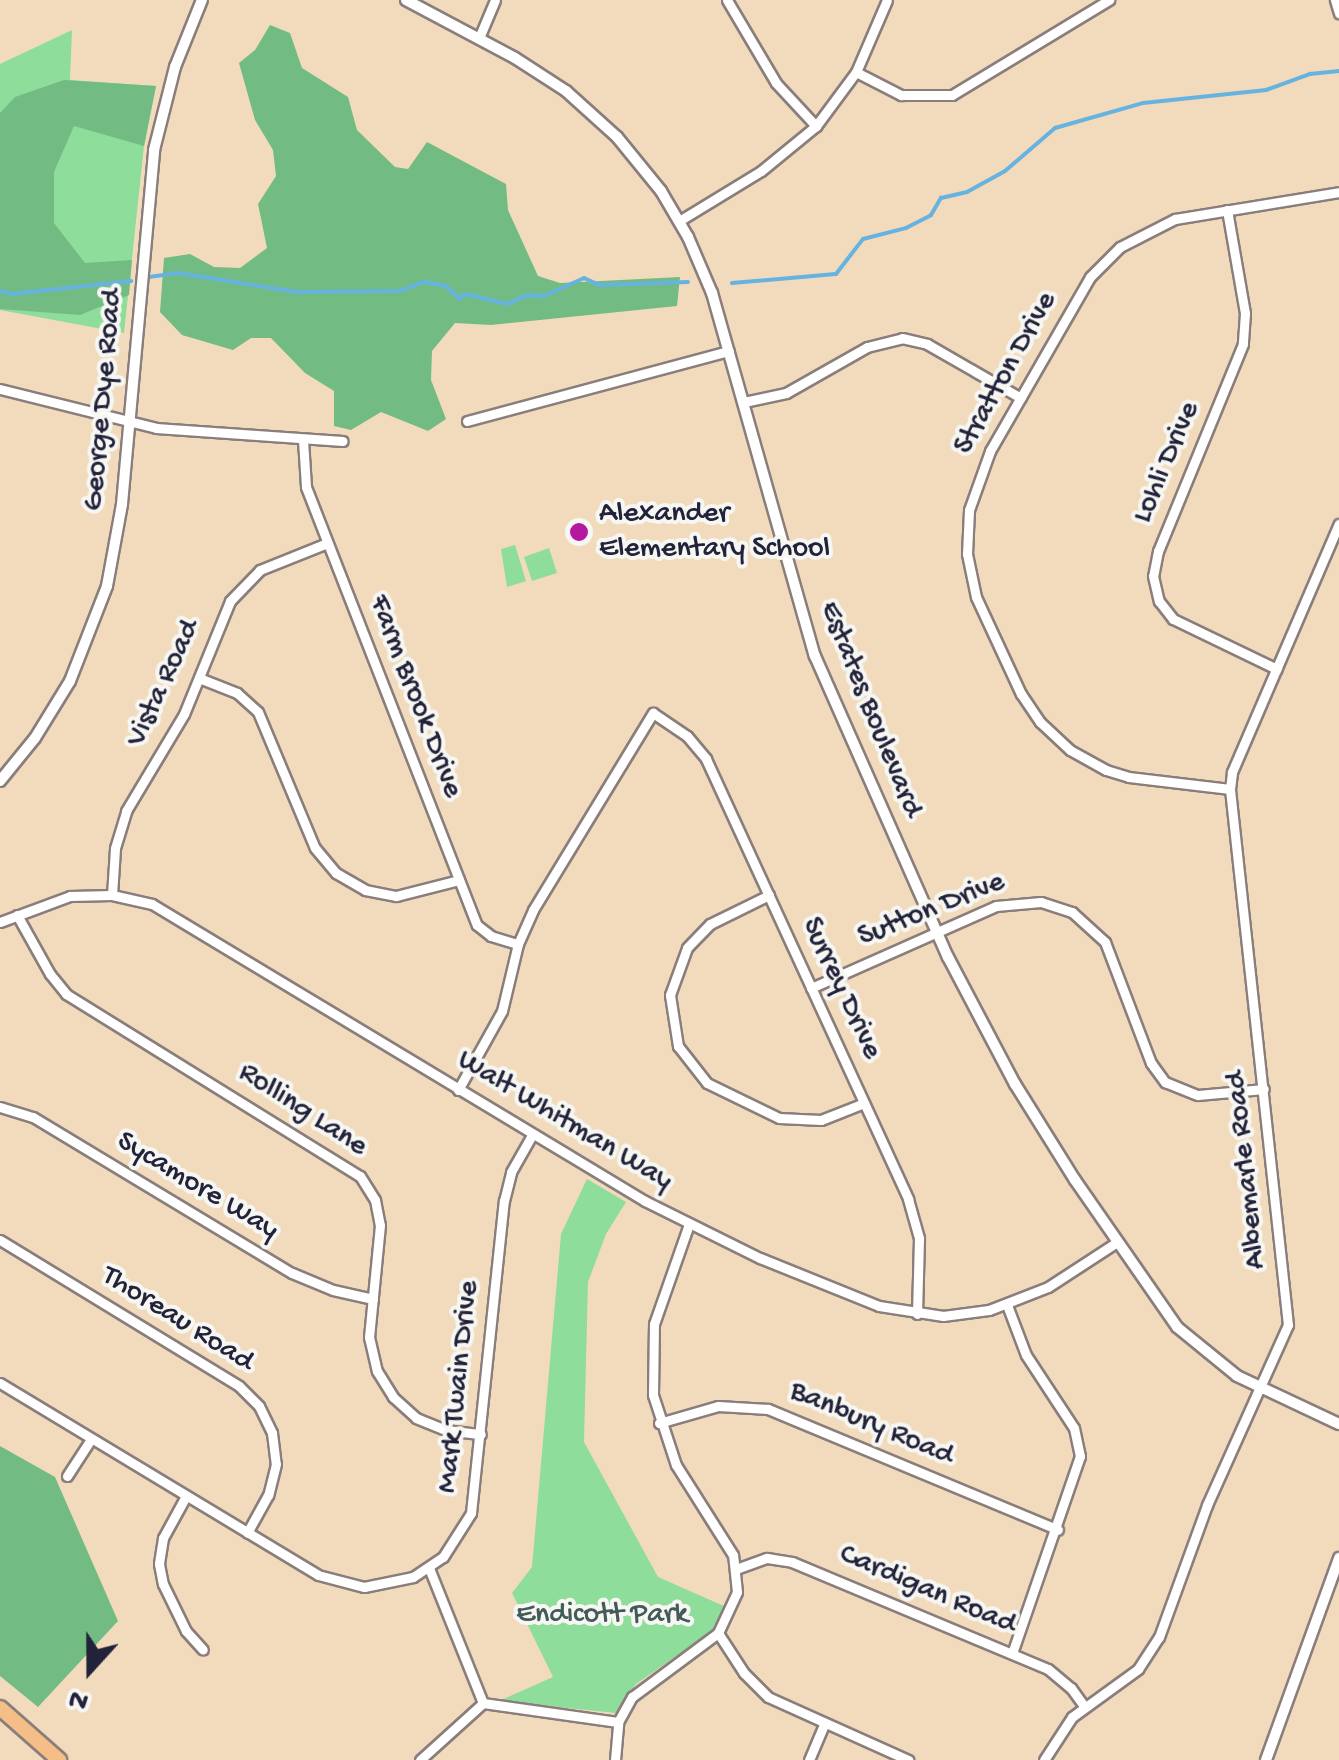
<!DOCTYPE html>
<style>
body{margin:0}
#map{position:relative;width:1339px;height:1760px;overflow:hidden;background:#f2dbbd;font-family:"Gochi Hand",sans-serif}
div>[style]{position:absolute}
[style*='--x']{left:calc(var(--x)*1px);top:calc(var(--y)*1px);width:calc(var(--w)*1px);rotate:calc(var(--a)*1deg)}
.green>*{inset:0;background:#8edd9b}
.forest>*{inset:0;background:#72bc83}
.stream>*{height:4px;margin:-2px;padding:0 2px;transform-origin:2px;border-radius:2px;background:#67b3e0}
.roads{filter:drop-shadow(2px 0 #8a7e7c) drop-shadow(-2px 0 #8a7e7c) drop-shadow(0 2px #8a7e7c) drop-shadow(0 -2px #8a7e7c)}
.minor>*{height:9px;margin:-4.5px;padding:0 4.5px;transform-origin:4.5px;border-radius:4.5px;background:#fff}
.tertiary>*{height:10px;margin:-5px;padding:0 5px;transform-origin:5px;border-radius:5px;background:#fff}
.primary>*{height:14px;margin:-7px;padding:0 7px;transform-origin:7px;border-radius:7px;background:#f6be87}
.dots>*{width:28px;height:28px;translate:-50% -50%;box-sizing:border-box;border:5px solid #f6f6f2;border-radius:50%}
span{translate:-50% -50%;white-space:nowrap;text-align:center;line-height:1.15;-webkit-text-stroke:8px #f6f6f2;paint-order:stroke}
.street-label{font-size:30px;color:#22223b}
.poi-label{font-size:30px;color:#22223b}
.left{translate:0 -50%;text-align:left}
.park-label{font-size:30px;color:#425a58}
.north{position:absolute;left:40px;top:1620px;width:100px;height:100px;-webkit-text-stroke:8px #f6f6f2;paint-order:stroke;rotate:201deg;font-size:28px;font-weight:700;line-height:40px;text-align:center;color:#22223b}
.north::after{content:'';display:block;margin:auto;width:35px;height:45px;background:#22223b;clip-path:polygon(50% 0,100% 100%,50% 72%,0 100%)}
</style>
<div id="map">
<div class="green">
<div style="clip-path:polygon(72px 30px,70px 80px,156px 86px,144px 146px,124px 333px,0 310px,0 64px)"></div>
<div style="clip-path:polygon(515px 545px,526px 581px,507px 587px,501px 549px)"></div>
<div style="clip-path:polygon(549px 548px,557px 573px,532px 581px,524px 557px)"></div>
<div style="clip-path:polygon(587px 1179px,626px 1202px,606px 1234px,588px 1282px,584px 1442px,658px 1577px,724px 1606px,712px 1631px,636px 1684px,616px 1713px,499px 1701px,553px 1677px,512px 1593px,532px 1567px,561px 1234px)"></div>
</div>
<div class="forest">
<div style="clip-path:polygon(270px 25px,290px 33px,302px 68px,348px 97px,357px 130px,395px 167px,408px 169px,427px 142px,506px 184px,508px 210px,538px 276px,560px 283px,680px 277px,677px 306px,491px 325px,455px 323px,432px 351px,431px 380px,446px 419px,428px 431px,381px 412px,351px 430px,334px 426px,334px 391px,305px 373px,271px 338px,251px 338px,233px 350px,182px 335px,160px 312px,164px 258px,190px 254px,214px 267px,240px 268px,267px 248px,258px 204px,276px 176px,273px 150px,255px 120px,239px 63px,255px 50px)"></div>
<div style="clip-path:polygon(64px 80px,156px 86px,144px 146px,74px 126px,54px 172px,54px 223px,85px 263px,132px 260px,129px 295px,80px 315px,0 309px,0 113px,15px 97px)"></div>
<div style="clip-path:polygon(0 1446px,55px 1477px,118px 1621px,38px 1707px,0 1676px)"></div>
</div>
<div class="stream">
<div style="--x:149;--y:277;--w:29;--a:-8"></div>
<div style="--x:178;--y:273;--w:120;--a:9.1"></div>
<div style="--x:296;--y:292;--w:104;--a:-0.6"></div>
<div style="--x:400;--y:291;--w:26;--a:-21"></div>
<div style="--x:424;--y:282;--w:22;--a:10"></div>
<div style="--x:446;--y:286;--w:19;--a:43"></div>
<div style="--x:460;--y:299;--w:7;--a:-45"></div>
<div style="--x:465;--y:294;--w:44;--a:13.1"></div>
<div style="--x:508;--y:304;--w:21;--a:-25"></div>
<div style="--x:527;--y:295;--w:17;--a:3"></div>
<div style="--x:544;--y:296;--w:44;--a:-24.2"></div>
<div style="--x:584;--y:278;--w:17;--a:25"></div>
<div style="--x:599;--y:285;--w:89;--a:-1.9"></div>
<div style="--x:732;--y:283;--w:104;--a:-4.9"></div>
<div style="--x:836;--y:274;--w:44;--a:-52.4"></div>
<div style="--x:863;--y:239;--w:44;--a:-14.3"></div>
<div style="--x:906;--y:228;--w:28;--a:-27"></div>
<div style="--x:931;--y:215;--w:20;--a:-60"></div>
<div style="--x:941;--y:198;--w:27;--a:-13"></div>
<div style="--x:967;--y:192;--w:43;--a:-28.9"></div>
<div style="--x:1005;--y:171;--w:66;--a:-40.7"></div>
<div style="--x:1055;--y:128;--w:91;--a:-15.9"></div>
<div style="--x:1143;--y:103;--w:124;--a:-6"></div>
<div style="--x:1266;--y:90;--w:47;--a:-20"></div>
<div style="--x:1310;--y:74;--w:29;--a:-6"></div>
<div style="--x:0;--y:291;--w:11;--a:15"></div>
<div style="--x:11;--y:294;--w:121;--a:-6.2"></div>
</div>
<div class="roads">
<div class="minor">
<div style="--x:727;--y:0;--w:96;--a:59.4"></div>
<div style="--x:776;--y:83;--w:59;--a:47.1"></div>
<div style="--x:1335;--y:0;--w:14;--a:73"></div>
<div style="--x:479;--y:38;--w:41;--a:-67.2"></div>
<div style="--x:856;--y:72;--w:51;--a:27.1"></div>
<div style="--x:901;--y:95;--w:51;--a:0"></div>
<div style="--x:952;--y:95;--w:184;--a:-31.2"></div>
<div style="--x:1227;--y:210;--w:105;--a:80.1"></div>
<div style="--x:1245;--y:313;--w:31;--a:94"></div>
<div style="--x:1243;--y:344;--w:224;--a:112.3"></div>
<div style="--x:1158;--y:551;--w:25;--a:101"></div>
<div style="--x:1153;--y:576;--w:26;--a:77"></div>
<div style="--x:1159;--y:601;--w:23;--a:52"></div>
<div style="--x:1173;--y:619;--w:115;--a:25.7"></div>
<div style="--x:679;--y:221;--w:96;--a:-31.4"></div>
<div style="--x:761;--y:171;--w:71;--a:-39.3"></div>
<div style="--x:816;--y:126;--w:67;--a:-53.5"></div>
<div style="--x:856;--y:72;--w:78;--a:-66.7"></div>
<div style="--x:0;--y:389;--w:161;--a:14"></div>
<div style="--x:156;--y:428;--w:187;--a:4"></div>
<div style="--x:744;--y:402;--w:43;--a:-12.1"></div>
<div style="--x:786;--y:393;--w:93;--a:-29.6"></div>
<div style="--x:867;--y:347;--w:36;--a:-14"></div>
<div style="--x:902;--y:338;--w:26;--a:13"></div>
<div style="--x:927;--y:344;--w:108;--a:29.9"></div>
<div style="--x:467;--y:421;--w:271;--a:-15"></div>
<div style="--x:303;--y:440;--w:47;--a:86.3"></div>
<div style="--x:306;--y:487;--w:470;--a:68.7"></div>
<div style="--x:477;--y:925;--w:18;--a:38"></div>
<div style="--x:491;--y:936;--w:28;--a:17"></div>
<div style="--x:199;--y:678;--w:41;--a:21.5"></div>
<div style="--x:237;--y:693;--w:28;--a:42"></div>
<div style="--x:258;--y:712;--w:147;--a:67.3"></div>
<div style="--x:315;--y:848;--w:33;--a:50"></div>
<div style="--x:336;--y:873;--w:34;--a:30"></div>
<div style="--x:365;--y:890;--w:32;--a:11"></div>
<div style="--x:396;--y:896;--w:65;--a:-14.3"></div>
<div style="--x:1230;--y:789;--w:102;--a:-173.2"></div>
<div style="--x:1129;--y:777;--w:24;--a:-163"></div>
<div style="--x:1106;--y:770;--w:41;--a:-150.9"></div>
<div style="--x:1070;--y:750;--w:41;--a:-137"></div>
<div style="--x:1040;--y:722;--w:34;--a:-124"></div>
<div style="--x:1021;--y:694;--w:107;--a:-114.9"></div>
<div style="--x:976;--y:597;--w:44;--a:-101.8"></div>
<div style="--x:967;--y:554;--w:44;--a:-87.4"></div>
<div style="--x:969;--y:510;--w:63;--a:-70.4"></div>
<div style="--x:990;--y:451;--w:201;--a:-60.1"></div>
<div style="--x:1090;--y:277;--w:42;--a:-45"></div>
<div style="--x:1120;--y:247;--w:62;--a:-27"></div>
<div style="--x:1175;--y:219;--w:166;--a:-9.3"></div>
<div style="--x:112;--y:895;--w:47;--a:-86.3"></div>
<div style="--x:115;--y:848;--w:39;--a:-73"></div>
<div style="--x:126;--y:811;--w:113;--a:-59.1"></div>
<div style="--x:184;--y:714;--w:122;--a:-67.8"></div>
<div style="--x:230;--y:601;--w:43;--a:-45.9"></div>
<div style="--x:260;--y:570;--w:72;--a:-21.9"></div>
<div style="--x:769;--y:895;--w:66;--a:153.8"></div>
<div style="--x:710;--y:924;--w:33;--a:134"></div>
<div style="--x:687;--y:948;--w:50;--a:109.9"></div>
<div style="--x:670;--y:995;--w:52;--a:81.1"></div>
<div style="--x:678;--y:1046;--w:47;--a:51.9"></div>
<div style="--x:707;--y:1083;--w:80;--a:25.9"></div>
<div style="--x:779;--y:1118;--w:42;--a:2.7"></div>
<div style="--x:821;--y:1120;--w:46;--a:-21.6"></div>
<div style="--x:17;--y:915;--w:68;--a:60.8"></div>
<div style="--x:50;--y:974;--w:26;--a:51"></div>
<div style="--x:66;--y:994;--w:346;--a:31.8"></div>
<div style="--x:360;--y:1176;--w:28;--a:58"></div>
<div style="--x:375;--y:1200;--w:25;--a:79"></div>
<div style="--x:380;--y:1225;--w:113;--a:95.6"></div>
<div style="--x:369;--y:1337;--w:35;--a:77"></div>
<div style="--x:377;--y:1371;--w:31;--a:58"></div>
<div style="--x:393;--y:1397;--w:31;--a:42"></div>
<div style="--x:416;--y:1418;--w:32;--a:22"></div>
<div style="--x:446;--y:1430;--w:35;--a:7"></div>
<div style="--x:0;--y:922;--w:75;--a:-20.4"></div>
<div style="--x:70;--y:896;--w:42;--a:-1.4"></div>
<div style="--x:112;--y:895;--w:41;--a:12.7"></div>
<div style="--x:152;--y:904;--w:576;--a:31.07"></div>
<div style="--x:645;--y:1201;--w:128;--a:26.4"></div>
<div style="--x:760;--y:1258;--w:128;--a:22"></div>
<div style="--x:879;--y:1306;--w:65;--a:8.9"></div>
<div style="--x:943;--y:1316;--w:46;--a:-7.4"></div>
<div style="--x:989;--y:1310;--w:63;--a:-21.3"></div>
<div style="--x:1048;--y:1287;--w:82;--a:-33.1"></div>
<div style="--x:811;--y:988;--w:202;--a:-23.9"></div>
<div style="--x:996;--y:906;--w:45;--a:-5.1"></div>
<div style="--x:1041;--y:902;--w:33;--a:18"></div>
<div style="--x:1072;--y:912;--w:45;--a:42.3"></div>
<div style="--x:1105;--y:942;--w:129;--a:69.2"></div>
<div style="--x:1151;--y:1063;--w:24;--a:54"></div>
<div style="--x:1165;--y:1082;--w:35;--a:22"></div>
<div style="--x:1198;--y:1095;--w:66;--a:-5.2"></div>
<div style="--x:458;--y:1090;--w:90;--a:-60.9"></div>
<div style="--x:502;--y:1011;--w:69;--a:-76.6"></div>
<div style="--x:518;--y:944;--w:37;--a:-66"></div>
<div style="--x:533;--y:910;--w:231;--a:-58.7"></div>
<div style="--x:653;--y:713;--w:41;--a:34.1"></div>
<div style="--x:687;--y:736;--w:30;--a:50"></div>
<div style="--x:706;--y:759;--w:484;--a:65.3"></div>
<div style="--x:908;--y:1199;--w:41;--a:74.2"></div>
<div style="--x:919;--y:1238;--w:76;--a:91.5"></div>
<div style="--x:0;--y:1107;--w:34;--a:17"></div>
<div style="--x:33;--y:1117;--w:302;--a:31.1"></div>
<div style="--x:292;--y:1273;--w:44;--a:22.5"></div>
<div style="--x:333;--y:1290;--w:41;--a:12.7"></div>
<div style="--x:0;--y:1240;--w:280;--a:31.4"></div>
<div style="--x:239;--y:1386;--w:28;--a:45"></div>
<div style="--x:259;--y:1406;--w:30;--a:64"></div>
<div style="--x:272;--y:1433;--w:31;--a:83"></div>
<div style="--x:276;--y:1464;--w:32;--a:104"></div>
<div style="--x:268;--y:1495;--w:43;--a:118.9"></div>
<div style="--x:1007;--y:1305;--w:53;--a:69.2"></div>
<div style="--x:1026;--y:1355;--w:87;--a:56.7"></div>
<div style="--x:1074;--y:1428;--w:29;--a:78"></div>
<div style="--x:1080;--y:1456;--w:209;--a:109"></div>
<div style="--x:0;--y:1383;--w:371;--a:31.1"></div>
<div style="--x:318;--y:1575;--w:48;--a:14.6"></div>
<div style="--x:364;--y:1587;--w:50;--a:-11.5"></div>
<div style="--x:413;--y:1577;--w:36;--a:-34"></div>
<div style="--x:443;--y:1557;--w:52;--a:-57.5"></div>
<div style="--x:471;--y:1513;--w:314;--a:-84"></div>
<div style="--x:504;--y:1201;--w:30;--a:-76"></div>
<div style="--x:511;--y:1172;--w:43;--a:-60.4"></div>
<div style="--x:659;--y:1423;--w:61;--a:-16.1"></div>
<div style="--x:718;--y:1406;--w:50;--a:3.4"></div>
<div style="--x:768;--y:1409;--w:314;--a:22.6"></div>
<div style="--x:67;--y:1476;--w:44;--a:-57"></div>
<div style="--x:186;--y:1496;--w:48;--a:118.7"></div>
<div style="--x:163;--y:1538;--w:26;--a:99"></div>
<div style="--x:159;--y:1564;--w:20;--a:79"></div>
<div style="--x:163;--y:1584;--w:52;--a:63.9"></div>
<div style="--x:186;--y:1631;--w:25;--a:48"></div>
<div style="--x:429;--y:1568;--w:145;--a:68.2"></div>
<div style="--x:483;--y:1703;--w:136;--a:8"></div>
<div style="--x:736;--y:1569;--w:33;--a:-20"></div>
<div style="--x:767;--y:1558;--w:25;--a:9"></div>
<div style="--x:792;--y:1562;--w:277;--a:22.7"></div>
<div style="--x:1048;--y:1669;--w:30;--a:40"></div>
<div style="--x:1071;--y:1688;--w:22;--a:54"></div>
<div style="--x:718;--y:1633;--w:48;--a:57"></div>
<div style="--x:744;--y:1673;--w:34;--a:45"></div>
<div style="--x:768;--y:1697;--w:154;--a:24.2"></div>
<div style="--x:420;--y:1760;--w:85;--a:-42.1"></div>
<div style="--x:615;--y:1760;--w:38;--a:-85"></div>
<div style="--x:618;--y:1722;--w:29;--a:-61"></div>
<div style="--x:632;--y:1697;--w:107;--a:-36.7"></div>
<div style="--x:718;--y:1633;--w:45;--a:-65.1"></div>
<div style="--x:737;--y:1592;--w:37;--a:-96"></div>
<div style="--x:733;--y:1555;--w:107;--a:-122.3"></div>
<div style="--x:676;--y:1465;--w:74;--a:-108.2"></div>
<div style="--x:653;--y:1395;--w:71;--a:-89.2"></div>
<div style="--x:654;--y:1324;--w:106;--a:-70.7"></div>
<div style="--x:809;--y:1760;--w:39;--a:-67"></div>
<div style="--x:1044;--y:1760;--w:51;--a:-56.9"></div>
<div style="--x:1072;--y:1717;--w:82;--a:-36"></div>
<div style="--x:1138;--y:1669;--w:38;--a:-57"></div>
<div style="--x:1159;--y:1637;--w:140;--a:-70"></div>
<div style="--x:1207;--y:1505;--w:197;--a:-65.8"></div>
<div style="--x:1288;--y:1325;--w:539;--a:-96.18"></div>
<div style="--x:1230;--y:789;--w:17;--a:-83"></div>
<div style="--x:1232;--y:772;--w:270;--a:-66.7"></div>
</div>
<div class="tertiary">
<div style="--x:406;--y:0;--w:123;--a:28"></div>
<div style="--x:515;--y:58;--w:61;--a:32.9"></div>
<div style="--x:566;--y:91;--w:69;--a:42"></div>
<div style="--x:617;--y:137;--w:70;--a:50.8"></div>
<div style="--x:661;--y:191;--w:53;--a:59.6"></div>
<div style="--x:688;--y:237;--w:61;--a:66.8"></div>
<div style="--x:712;--y:293;--w:377;--a:74.2"></div>
<div style="--x:815;--y:656;--w:329;--a:66.2"></div>
<div style="--x:948;--y:957;--w:144;--a:62.2"></div>
<div style="--x:1015;--y:1084;--w:113;--a:58"></div>
<div style="--x:1075;--y:1180;--w:179;--a:55.2"></div>
<div style="--x:1177;--y:1327;--w:77;--a:39.2"></div>
<div style="--x:1237;--y:1376;--w:113;--a:25.2"></div>
<div style="--x:0;--y:781;--w:55;--a:-50.9"></div>
<div style="--x:35;--y:738;--w:67;--a:-58.4"></div>
<div style="--x:70;--y:681;--w:102;--a:-68.7"></div>
<div style="--x:107;--y:586;--w:83;--a:-79.6"></div>
<div style="--x:122;--y:504;--w:355;--a:-84.8"></div>
<div style="--x:154;--y:150;--w:86;--a:-75.8"></div>
<div style="--x:175;--y:67;--w:72;--a:-68.1"></div>
<div style="--x:1266;--y:1760;--w:215;--a:-70.1"></div>
</div>
<div class="primary">
<div style="--x:0;--y:1708;--w:79;--a:41.4"></div>
</div>
</div>
<div class="dots">
<div style="left:579px;top:532px;background:#b5179e"></div>
</div>
<div class="street-label">
<span style="left:1007px;top:374px;rotate:-61deg">Stratton Drive</span>
<span style="left:105px;top:400px;rotate:-85deg">George Dye Road</span>
<span style="left:1168px;top:463px;rotate:-67deg">Lohli Drive</span>
<span style="left:165px;top:684px;rotate:-65deg">Vista Road</span>
<span style="left:414px;top:697px;rotate:69deg">Farm Brook Drive</span>
<span style="left:869px;top:710px;rotate:68deg">Estates Boulevard</span>
<span style="left:932px;top:911px;rotate:-22deg">Sutton Drive</span>
<span style="left:840px;top:989px;rotate:65deg">Surrey Drive</span>
<span style="left:302px;top:1111px;rotate:33deg">Rolling Lane</span>
<span style="left:564px;top:1122px;rotate:31deg">Walt Whitman Way</span>
<span style="left:1248px;top:1170px;rotate:-96deg">Albemarle Road</span>
<span style="left:197px;top:1187px;rotate:31deg">Sycamore Way</span>
<span style="left:177px;top:1320px;rotate:32deg">Thoreau Road</span>
<span style="left:460px;top:1387px;rotate:-84deg">Mark Twain Drive</span>
<span style="left:871px;top:1425px;rotate:23deg">Banbury Road</span>
<span style="left:927px;top:1591px;rotate:23deg">Cardigan Road</span>
</div>
<div class="poi-label">
<span class="left" style="left:599px;top:532px">Alexander<br>Elementary School</span>
</div>
<div class="park-label">
<span style="left:602px;top:1616px">Endicott Park</span>
</div>
<div class="north">N</div>
</div>
